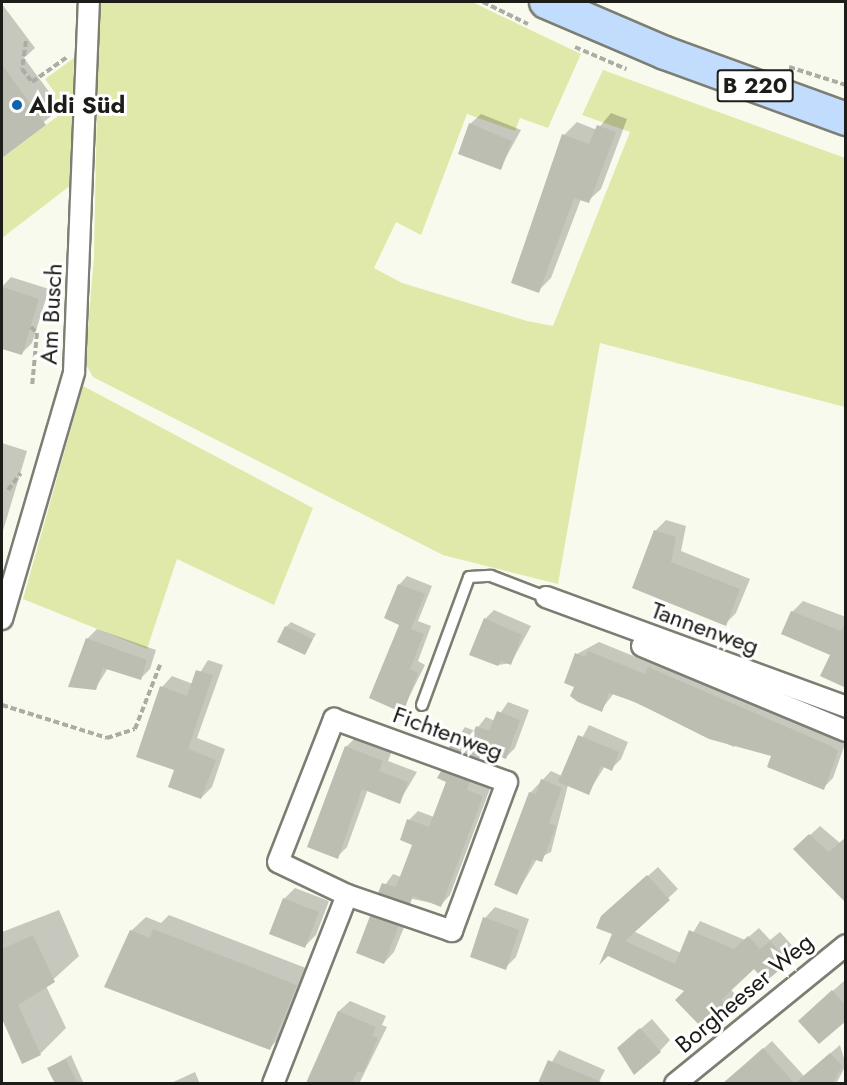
<!DOCTYPE html>
<meta charset="utf-8">
<style>
body{margin:0}
#map{position:relative;width:847px;height:1085px;overflow:hidden;background:#f8faee;font-family:Jost,sans-serif}
div>[style]{position:absolute}
[style*='--x']{left:calc(var(--x)*1px);top:calc(var(--y)*1px);width:calc(var(--w)*1px);rotate:calc(var(--a)*1deg)}
.green>*{inset:0;background:#e0e8aa}
.shadow>*{inset:0;background:#0003}
.building>*{inset:0;background:#bcbeb2}
.path>*{height:4px;margin-top:-2px;transform-origin:0;background:repeating-linear-gradient(90deg,#abaca3 0 6px,transparent 0 9px)}
.roads{filter:drop-shadow(2px 0 #7c7e73) drop-shadow(-2px 0 #7c7e73) drop-shadow(0 2px #7c7e73) drop-shadow(0 -2px #7c7e73)}
.service>*{height:10px;margin:-5px;padding:0 5px;transform-origin:5px;border-radius:5px;background:#fff}
.minor>*{height:20px;margin:-10px;padding:0 10px;transform-origin:10px;border-radius:10px;background:#fff}
.primary>*{height:32px;margin:-16px;padding:0 16px;transform-origin:16px;border-radius:16px;background:#c1dcfc}
.dots>*{width:16px;height:16px;translate:-50% -50%;box-sizing:border-box;border:3px solid #fff;border-radius:50%}
span{translate:-50% -50%;white-space:nowrap;text-align:center;line-height:1.15;-webkit-text-stroke:6px #fff;paint-order:stroke}
.shield-label span{padding:2px 4px;background:#fff;border:2px solid;border-radius:4px;-webkit-text-stroke-width:0}
.shield-label{font-size:22px;color:#1c1d18;font-weight:700}
.poi-label{font-size:24px;color:#1c1d18;font-weight:700}
.left{translate:0 -50%;text-align:left}
.street-label{font-size:24px;color:#1c1d18}
.frame{position:absolute;inset:0;border:3px solid #1c1d18;pointer-events:none}
</style>
<div id="map">
<div class="green">
<div style="clip-path:polygon(99px 2px,472px 2px,581px 54px,548px 128px,520px 118px,515px 131px,467px 114px,421px 235px,396px 222px,374px 268px,402px 283px,527px 321px,553px 326px,630px 132px,582px 115px,603px 70px,845px 158px,845px 407px,600px 343px,558px 584px,443px 555px,93px 377px,85px 363px,94px 257px)"></div>
<div style="clip-path:polygon(74px 58px,71px 185px,2px 238px,2px 158px,58px 116px,47px 100px,56px 94px,45px 79px)"></div>
<div style="clip-path:polygon(83px 386px,313px 508px,274px 605px,177px 559px,147px 649px,23px 599px)"></div>
</div>
<div class="shadow">
<div style="clip-path:polygon(2px 4px,35px 48px,24px 58px,61px 108px,2px 156px)"></div>
<div style="clip-path:polygon(611px 113px,627px 119px,601px 189px,588px 201px,581px 199px,551px 278px,538px 291px,564px 135px,577px 122px,597px 130px)"></div>
<div style="clip-path:polygon(481px 114px,521px 130px,500px 168px,470px 124px)"></div>
<div style="clip-path:polygon(11px 277px,49px 289px,32px 343px,22px 353px,2px 347px,2px 287px)"></div>
<div style="clip-path:polygon(2px 443px,27px 451px,2px 534px)"></div>
<div style="clip-path:polygon(666px 520px,686px 526px,681px 551px,750px 579px,736px 613px,725px 624px,634px 587px,655px 531px)"></div>
<div style="clip-path:polygon(407px 576px,432px 586px,418px 621px,431px 626px,418px 661px,425px 665px,402px 711px,399px 585px)"></div>
<div style="clip-path:polygon(803px 601px,846px 617px,846px 685px,832px 654px,792px 612px)"></div>
<div style="clip-path:polygon(494px 610px,531px 626px,511px 663px,498px 665px,485px 619px)"></div>
<div style="clip-path:polygon(291px 622px,316px 634px,304px 653px,286px 627px)"></div>
<div style="clip-path:polygon(97px 629px,156px 650px,150px 669px,140px 679px,108px 668px,95px 689px,87px 639px)"></div>
<div style="clip-path:polygon(599px 642px,653px 664px,659px 659px,846px 741px,833px 778px,823px 788px,773px 755px,739px 742px,734px 747px,614px 693px,601px 710px,576px 686px,577px 654px)"></div>
<div style="clip-path:polygon(208px 660px,223px 665px,197px 738px,225px 749px,212px 787px,201px 798px,176px 769px,162px 687px,172px 676px,193px 684px)"></div>
<div style="clip-path:polygon(508px 702px,529px 710px,515px 748px,506px 757px,486px 750px,478px 757px,451px 747px,465px 727px,475px 731px,486px 717px,495px 721px)"></div>
<div style="clip-path:polygon(589px 725px,628px 742px,621px 759px,611px 769px,605px 766px,588px 793px,568px 785px,551px 852px,537px 859px,517px 893px,530px 793px,551px 771px,562px 776px)"></div>
<div style="clip-path:polygon(356px 737px,392px 751px,388px 761px,417px 772px,399px 802px,368px 789px,347px 847px,337px 857px,346px 747px)"></div>
<div style="clip-path:polygon(451px 762px,491px 786px,450px 895px,441px 905px,380px 892px,393px 874px,401px 877px,414px 844px,409px 820px,418px 811px,434px 817px,448px 781px,442px 771px)"></div>
<div style="clip-path:polygon(820px 826px,840px 843px,846px 901px,795px 849px)"></div>
<div style="clip-path:polygon(658px 867px,678px 889px,633px 931px,681px 953px,700px 921px,745px 940px,759px 928px,770px 940px,780px 932px,797px 951px,788px 961px,754px 967px,730px 989px,738px 997px,728px 1007px,686px 991px,614px 933px,613px 907px)"></div>
<div style="clip-path:polygon(295px 888px,329px 901px,316px 935px,305px 946px,284px 899px)"></div>
<div style="clip-path:polygon(382px 906px,409px 915px,394px 952px,384px 963px,371px 916px)"></div>
<div style="clip-path:polygon(495px 907px,529px 919px,516px 957px,505px 968px,485px 918px)"></div>
<div style="clip-path:polygon(59px 910px,79px 956px,46px 986px,66px 1028px,40px 1054px,23px 1062px,2px 1015px,2px 932px)"></div>
<div style="clip-path:polygon(169px 915px,311px 970px,284px 1033px,270px 1048px,131px 931px,146px 917px,161px 923px)"></div>
<div style="clip-path:polygon(844px 981px,846px 1019px,811px 1010px)"></div>
<div style="clip-path:polygon(350px 1001px,386px 1016px,382px 1025px,387px 1027px,359px 1084px,313px 1084px,309px 1080px,339px 1011px)"></div>
<div style="clip-path:polygon(652px 1019px,670px 1040px,660px 1051px,630px 1038px)"></div>
<div style="clip-path:polygon(772px 1041px,804px 1076px,840px 1045px,846px 1065px,836px 1084px,734px 1084px,730px 1079px)"></div>
<div style="clip-path:polygon(559px 1050px,605px 1070px,598px 1084px,539px 1084px)"></div>
<div style="clip-path:polygon(71px 1055px,84px 1084px,56px 1084px,49px 1068px)"></div>
<div style="clip-path:polygon(195px 1072px,200px 1084px,169px 1084px)"></div>
</div>
<div class="building">
<div style="clip-path:polygon(2px 65px,46px 125px,2px 158px)"></div>
<div style="clip-path:polygon(469px 123px,512px 141px,501px 170px,458px 154px)"></div>
<div style="clip-path:polygon(597px 125px,616px 132px,589px 203px,574px 198px,539px 293px,511px 283px,562px 134px,589px 144px)"></div>
<div style="clip-path:polygon(2px 287px,39px 299px,22px 355px,2px 349px)"></div>
<div style="clip-path:polygon(654px 530px,676px 537px,671px 562px,740px 589px,726px 626px,632px 588px)"></div>
<div style="clip-path:polygon(398px 584px,425px 594px,411px 629px,424px 634px,410px 669px,418px 673px,403px 713px,369px 698px,399px 625px,384px 618px)"></div>
<div style="clip-path:polygon(791px 611px,841px 631px,846px 622px,846px 688px,820px 676px,830px 655px,781px 634px)"></div>
<div style="clip-path:polygon(484px 618px,522px 635px,511px 665px,501px 661px,498px 666px,469px 655px)"></div>
<div style="clip-path:polygon(285px 626px,313px 639px,305px 655px,277px 642px)"></div>
<div style="clip-path:polygon(86px 638px,147px 660px,141px 680px,103px 668px,96px 690px,68px 687px)"></div>
<div style="clip-path:polygon(588px 651px,645px 674px,648px 667px,831px 746px,838px 751px,824px 790px,767px 767px,771px 756px,709px 739px,635px 702px,609px 693px,602px 712px,578px 702px,570px 696px,574px 687px,564px 683px,575px 653px,585px 657px)"></div>
<div style="clip-path:polygon(196px 670px,213px 675px,188px 749px,216px 760px,201px 799px,168px 787px,174px 770px,136px 757px,160px 686px,187px 696px)"></div>
<div style="clip-path:polygon(497px 711px,520px 720px,506px 759px,482px 750px,479px 759px,449px 748px,454px 736px,470px 741px,476px 726px,489px 731px)"></div>
<div style="clip-path:polygon(578px 735px,619px 752px,612px 771px,601px 766px,589px 795px,558px 782px)"></div>
<div style="clip-path:polygon(345px 746px,383px 761px,379px 771px,408px 782px,400px 804px,362px 789px,338px 859px,307px 847px)"></div>
<div style="clip-path:polygon(441px 771px,470px 781px,467px 790px,483px 796px,441px 907px,413px 896px,410px 904px,378px 893px,382px 883px,396px 887px,412px 845px,400px 840px,407px 819px,429px 827px,446px 782px,437px 778px)"></div>
<div style="clip-path:polygon(541px 779px,562px 788px,549px 823px,556px 826px,542px 862px,533px 859px,517px 895px,494px 885px,529px 792px,536px 794px)"></div>
<div style="clip-path:polygon(809px 834px,829px 852px,846px 837px,846px 903px,793px 849px)"></div>
<div style="clip-path:polygon(647px 875px,670px 900px,625px 941px,675px 964px,689px 930px,734px 949px,748px 936px,760px 949px,770px 941px,789px 962px,765px 982px,754px 969px,721px 1000px,730px 1008px,705px 1031px,675px 1000px,684px 991px,608px 956px,599px 965px,612px 934px,596px 928px,601px 916px)"></div>
<div style="clip-path:polygon(283px 898px,319px 912px,305px 948px,269px 934px)"></div>
<div style="clip-path:polygon(370px 916px,399px 925px,384px 964px,356px 953px)"></div>
<div style="clip-path:polygon(483px 917px,519px 930px,506px 970px,470px 957px)"></div>
<div style="clip-path:polygon(153px 929px,297px 985px,270px 1050px,104px 987px,130px 930px,150px 938px)"></div>
<div style="clip-path:polygon(33px 935px,55px 982px,18px 1005px,41px 1055px,22px 1064px,2px 1019px,2px 949px)"></div>
<div style="clip-path:polygon(832px 990px,846px 1006px,846px 1021px,819px 1044px,798px 1021px)"></div>
<div style="clip-path:polygon(338px 1011px,376px 1027px,372px 1036px,378px 1038px,363px 1073px,358px 1071px,352px 1083px,306px 1083px)"></div>
<div style="clip-path:polygon(640px 1028px,661px 1052px,634px 1075px,617px 1048px)"></div>
<div style="clip-path:polygon(763px 1048px,794px 1083px,723px 1083px,745px 1064px)"></div>
<div style="clip-path:polygon(830px 1053px,842px 1066px,833px 1083px,795px 1083px)"></div>
<div style="clip-path:polygon(66px 1059px,77px 1083px,55px 1083px,52px 1078px,47px 1068px)"></div>
<div style="clip-path:polygon(548px 1060px,604px 1083px,538px 1083px)"></div>
</div>
<div class="path">
<div style="--x:483;--y:2;--w:50;--a:26.1"></div>
<div style="--x:26;--y:41;--w:28;--a:98"></div>
<div style="--x:22;--y:69;--w:16;--a:52"></div>
<div style="--x:32;--y:82;--w:43;--a:-35.5"></div>
<div style="--x:575;--y:47;--w:56;--a:23.3"></div>
<div style="--x:789;--y:67;--w:60;--a:17.5"></div>
<div style="--x:31;--y:327;--w:8;--a:45"></div>
<div style="--x:37;--y:333;--w:54;--a:95.3"></div>
<div style="--x:8;--y:490;--w:21;--a:-53"></div>
<div style="--x:2;--y:705;--w:110;--a:17.4"></div>
<div style="--x:107;--y:738;--w:29;--a:-18"></div>
<div style="--x:135;--y:729;--w:69;--a:-68.7"></div>
</div>
<div class="roads">
<div class="service">
<div style="--x:422;--y:705;--w:136;--a:-69.8"></div>
<div style="--x:469;--y:577;--w:22;--a:-3"></div>
<div style="--x:491;--y:576;--w:59;--a:20.9"></div>
</div>
<div class="minor">
<div style="--x:546;--y:597;--w:320;--a:20.1"></div>
<div style="--x:2;--y:619;--w:257;--a:-73.7"></div>
<div style="--x:74;--y:372;--w:370;--a:-87.7"></div>
<div style="--x:642;--y:646;--w:221;--a:22.6"></div>
<div style="--x:334;--y:719;--w:184;--a:20"></div>
<div style="--x:507;--y:782;--w:159;--a:110.3"></div>
<div style="--x:452;--y:931;--w:111;--a:-161.1"></div>
<div style="--x:347;--y:895;--w:76;--a:-154.4"></div>
<div style="--x:278;--y:862;--w:154;--a:-68.6"></div>
<div style="--x:273;--y:1084;--w:203;--a:-68.6"></div>
<div style="--x:675;--y:1084;--w:220;--a:-39.1"></div>
</div>
<div class="primary">
<div style="--x:546;--y:2;--w:129;--a:23.2"></div>
<div style="--x:665;--y:53;--w:193;--a:20"></div>
</div>
</div>
<div class="dots">
<div style="left:17px;top:105px;background:#0f62b0"></div>
</div>
<div class="shield-label">
<span style="left:755px;top:86px">B 220</span>
</div>
<div class="poi-label">
<span class="left" style="left:29px;top:105px">Aldi Süd</span>
</div>
<div class="street-label">
<span style="left:51px;top:314px;rotate:-87deg">Am Busch</span>
<span style="left:705px;top:628px;rotate:20deg">Tannenweg</span>
<span style="left:448px;top:733px;rotate:20deg">Fichtenweg</span>
<span style="left:744px;top:993px;rotate:-40deg">Borgheeser Weg</span>
</div>
<div class="frame"></div>
</div>
